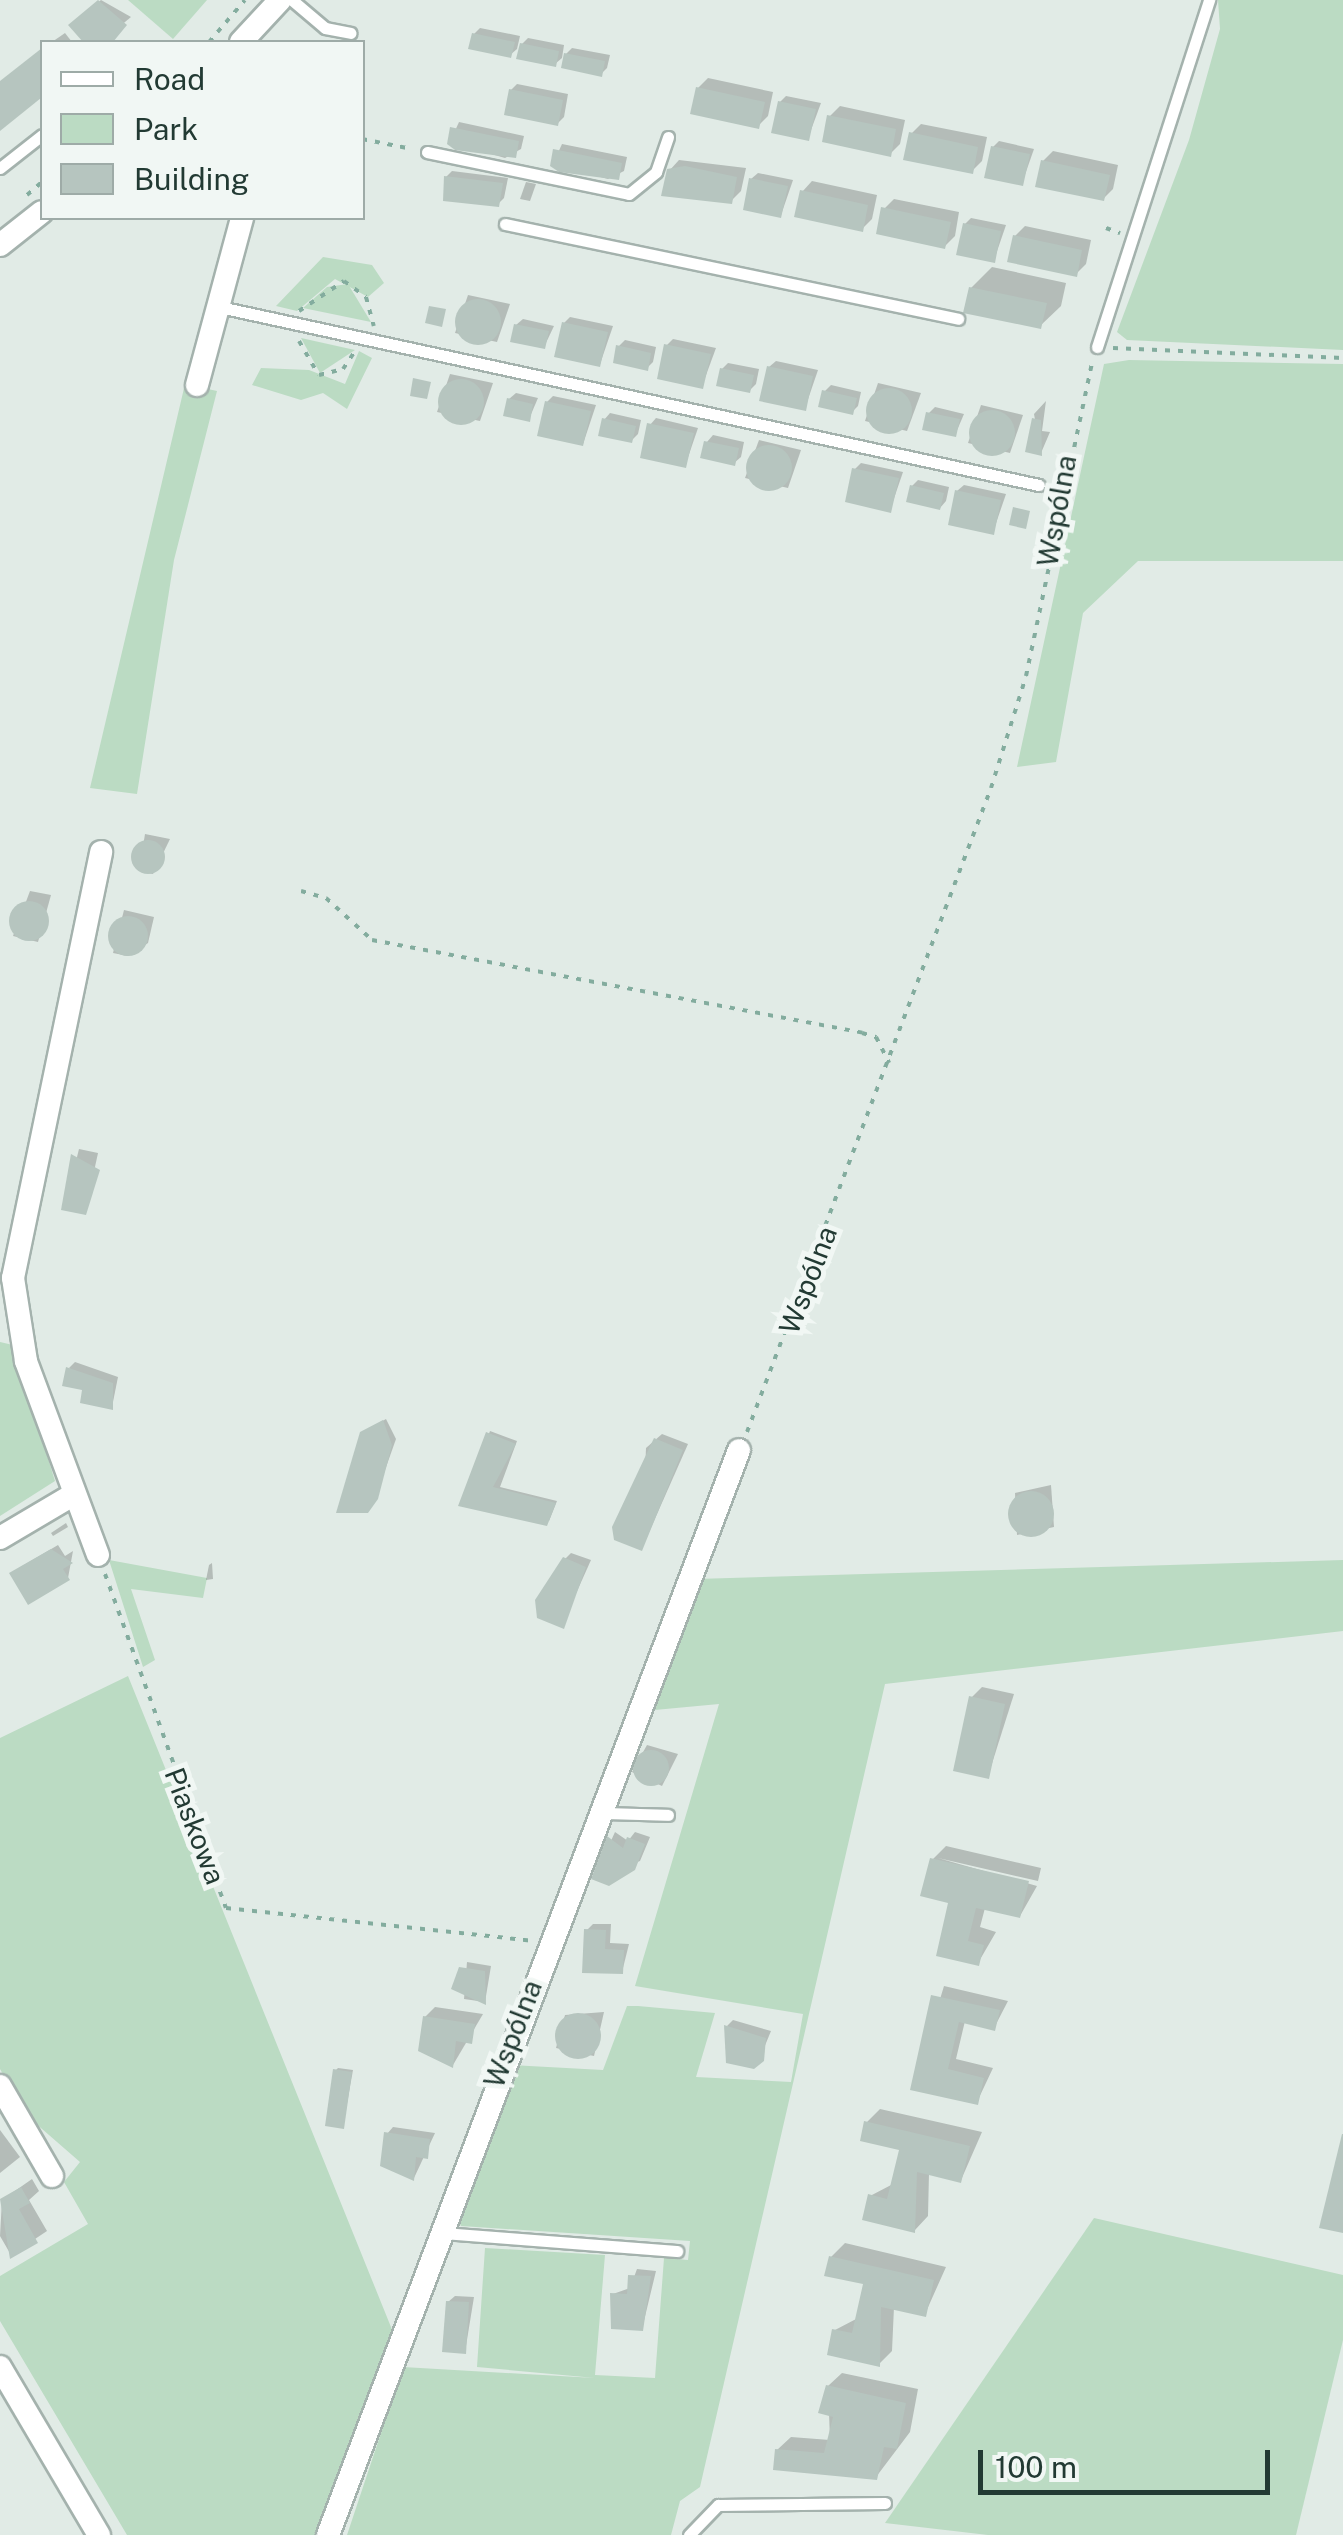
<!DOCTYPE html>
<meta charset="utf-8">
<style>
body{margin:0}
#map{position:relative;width:1343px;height:2535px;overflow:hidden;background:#e1ebe6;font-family:"Public Sans",sans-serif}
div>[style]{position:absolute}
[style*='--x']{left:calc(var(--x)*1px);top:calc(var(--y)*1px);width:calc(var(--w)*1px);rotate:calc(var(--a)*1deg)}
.green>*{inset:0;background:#bbdbc3}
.shadow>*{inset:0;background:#0003}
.building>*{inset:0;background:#b6c5bf}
.round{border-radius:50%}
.path>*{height:4px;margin-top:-2px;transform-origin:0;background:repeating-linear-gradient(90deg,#83ac9e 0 5px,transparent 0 13px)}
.roads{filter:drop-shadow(2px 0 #a4b2ad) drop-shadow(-2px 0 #a4b2ad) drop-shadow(0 2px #a4b2ad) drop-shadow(0 -2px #a4b2ad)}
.lane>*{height:11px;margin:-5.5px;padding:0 5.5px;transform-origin:5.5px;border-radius:5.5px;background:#fff}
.street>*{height:22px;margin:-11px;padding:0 11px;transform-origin:11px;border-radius:11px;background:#fff}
span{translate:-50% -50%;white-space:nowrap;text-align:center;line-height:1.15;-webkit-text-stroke:10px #f1f7f4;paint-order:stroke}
.street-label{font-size:28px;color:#223a33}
.legend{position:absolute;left:40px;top:40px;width:325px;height:180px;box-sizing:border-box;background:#f1f7f4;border:2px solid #9eaba7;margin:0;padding:12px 18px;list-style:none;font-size:30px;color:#223a33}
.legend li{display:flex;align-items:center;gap:20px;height:50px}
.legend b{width:50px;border:2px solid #9eaba7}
.scale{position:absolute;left:978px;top:2450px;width:292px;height:45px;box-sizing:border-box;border:5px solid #223a33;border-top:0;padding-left:12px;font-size:30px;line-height:35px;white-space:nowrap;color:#223a33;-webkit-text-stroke:8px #f1f7f4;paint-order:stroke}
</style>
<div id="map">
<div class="green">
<div style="clip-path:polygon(128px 0,207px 0,173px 39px)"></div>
<div style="clip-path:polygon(1218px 0,1343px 0,1343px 350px,1127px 340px,1117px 332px,1189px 140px,1220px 29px)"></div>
<div style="clip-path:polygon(323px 257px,372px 265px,384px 283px,368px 297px,335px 279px,297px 311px,276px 306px)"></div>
<div style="clip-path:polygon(348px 284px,371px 322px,303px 308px,327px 287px)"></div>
<div style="clip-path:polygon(301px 338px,355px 350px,320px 373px)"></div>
<div style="clip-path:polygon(359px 351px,372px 358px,347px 409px,323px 393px,301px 400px,252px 385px,261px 368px,309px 370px,345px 384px)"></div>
<div style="clip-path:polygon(1129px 360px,1343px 364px,1343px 561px,1138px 561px,1083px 613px,1056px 762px,1017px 767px,1104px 364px)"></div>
<div style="clip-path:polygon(185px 384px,217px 391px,174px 560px,137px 794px,90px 788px)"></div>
<div style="clip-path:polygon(0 1342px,13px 1345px,55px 1481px,0 1516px)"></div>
<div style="clip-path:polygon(109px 1560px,207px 1578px,203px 1598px,131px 1589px,155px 1660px,143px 1667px)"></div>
<div style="clip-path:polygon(1343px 1560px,1343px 1631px,885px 1684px,700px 2487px,680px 2501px,671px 2535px,347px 2535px,403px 2367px,595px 2378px,477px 2367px,485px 2248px,605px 2255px,595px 2375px,655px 2378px,664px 2258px,688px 2260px,690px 2241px,461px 2226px,455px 2214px,492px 2135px,511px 2065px,603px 2070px,627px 2006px,638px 2006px,715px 2013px,696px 2077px,791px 2082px,803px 2014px,635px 1986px,719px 1704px,644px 1711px,696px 1579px)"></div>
<div style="clip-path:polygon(128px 1676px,393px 2332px,317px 2535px,127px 2535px,0 2321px,0 2276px,88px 2224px,64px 2182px,80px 2162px,26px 2115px,0 2069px,0 1738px)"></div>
<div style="clip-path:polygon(1094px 2218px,1343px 2275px,1343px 2340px,1296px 2535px,988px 2535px,885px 2523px)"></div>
</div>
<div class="shadow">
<div style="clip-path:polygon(101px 0,131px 17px,101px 42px,86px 42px,72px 25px)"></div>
<div style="clip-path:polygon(480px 28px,520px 36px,517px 49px,510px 55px,474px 34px)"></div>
<div style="clip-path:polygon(65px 33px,72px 42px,52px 42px)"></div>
<div style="clip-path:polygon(528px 38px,564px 45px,562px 58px,555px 64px,522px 44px)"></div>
<div style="clip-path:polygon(572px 48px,610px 55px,607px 68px,601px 74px,566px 54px)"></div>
<div style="clip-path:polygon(708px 78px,773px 92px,768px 116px,758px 126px,698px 88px)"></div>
<div style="clip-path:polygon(517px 84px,568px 94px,564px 117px,558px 123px,511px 90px)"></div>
<div style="clip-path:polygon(786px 96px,821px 103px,808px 138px,780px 102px)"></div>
<div style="clip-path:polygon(840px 106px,905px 120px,900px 144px,890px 154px,830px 116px)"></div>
<div style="clip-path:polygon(459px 122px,524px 136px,521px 149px,505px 158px,450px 142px)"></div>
<div style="clip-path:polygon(921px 124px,987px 137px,982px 161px,972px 171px,911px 134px)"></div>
<div style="clip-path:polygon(999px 141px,1034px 149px,1022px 183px,993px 147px)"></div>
<div style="clip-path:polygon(562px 144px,627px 157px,624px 171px,608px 179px,553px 164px)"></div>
<div style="clip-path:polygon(1053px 151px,1118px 165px,1113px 189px,1103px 199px,1043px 161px)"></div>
<div style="clip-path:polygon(679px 160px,746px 168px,741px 191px,731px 201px,669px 171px)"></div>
<div style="clip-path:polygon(452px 171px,508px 178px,504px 198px,498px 204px,446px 177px)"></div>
<div style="clip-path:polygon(758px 173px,793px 180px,781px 215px,751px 179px)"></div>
<div style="clip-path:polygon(812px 181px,877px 195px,872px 219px,862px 229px,802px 192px)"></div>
<div style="clip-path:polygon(526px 182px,536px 184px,530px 201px,520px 199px)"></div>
<div style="clip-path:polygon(894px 199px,959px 212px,955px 236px,945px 246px,884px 209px)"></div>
<div style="clip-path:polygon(971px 218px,1006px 225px,994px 260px,965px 224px)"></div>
<div style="clip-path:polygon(1025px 226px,1091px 240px,1086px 264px,1076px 274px,1015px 236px)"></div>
<div style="clip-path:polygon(992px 267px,1066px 283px,1061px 306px,1040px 326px,971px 288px)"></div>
<div style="clip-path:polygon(468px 295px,510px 304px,497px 342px,455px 333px)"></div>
<div style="clip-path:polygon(570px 317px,613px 326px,600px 364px,564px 323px)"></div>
<div style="clip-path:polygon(523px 319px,554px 326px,544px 347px,516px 325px)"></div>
<div style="clip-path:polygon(673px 339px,716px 348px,702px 386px,667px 345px)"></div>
<div style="clip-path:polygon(625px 340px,656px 347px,653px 362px,647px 368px,618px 347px)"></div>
<div style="clip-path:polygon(776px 361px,818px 370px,805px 408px,769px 367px)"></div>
<div style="clip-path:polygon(728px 363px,759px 369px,756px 384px,750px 390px,722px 369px)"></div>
<div style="clip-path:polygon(450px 374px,493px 383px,480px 421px,437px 412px)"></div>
<div style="clip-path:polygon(878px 383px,921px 393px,907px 431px,865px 421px)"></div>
<div style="clip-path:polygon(831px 385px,861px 392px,858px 406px,852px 412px,824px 392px)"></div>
<div style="clip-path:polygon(516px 393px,538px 398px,529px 419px,509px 399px)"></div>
<div style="clip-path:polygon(553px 396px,596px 405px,583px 444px,547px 402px)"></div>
<div style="clip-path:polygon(1046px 401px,1042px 431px,1050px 432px,1041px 453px,1034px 414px)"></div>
<div style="clip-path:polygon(981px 405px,1023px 415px,1010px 453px,968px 443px)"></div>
<div style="clip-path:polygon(935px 407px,964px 414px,955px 435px,928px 414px)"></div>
<div style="clip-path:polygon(610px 413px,641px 420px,638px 434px,632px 440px,604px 420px)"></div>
<div style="clip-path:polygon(656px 418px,698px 428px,685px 466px,650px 425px)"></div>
<div style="clip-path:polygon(713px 435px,744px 442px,741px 457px,734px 463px,707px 442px)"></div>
<div style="clip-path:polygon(759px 440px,801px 450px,788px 488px,745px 478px)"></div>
<div style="clip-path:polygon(861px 463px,903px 472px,890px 510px,855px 469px)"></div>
<div style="clip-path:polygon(918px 480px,949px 487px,946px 501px,940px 508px,912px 486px)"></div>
<div style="clip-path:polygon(964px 485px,1006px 494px,993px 532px,957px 491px)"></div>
<div style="clip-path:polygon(145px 834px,170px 839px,153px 874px,139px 871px)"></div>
<div style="clip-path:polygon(30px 891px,51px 895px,38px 942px,13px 936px)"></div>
<div style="clip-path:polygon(124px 910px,154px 917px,148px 943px,128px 956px,113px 953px)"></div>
<div style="clip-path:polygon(79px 1149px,98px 1153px,85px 1213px,64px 1208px)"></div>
<div style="clip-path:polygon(75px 1362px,118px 1377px,112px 1407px,69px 1368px)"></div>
<div style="clip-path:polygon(386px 1419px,396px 1439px,373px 1504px,364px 1431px)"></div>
<div style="clip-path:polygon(490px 1431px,517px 1441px,500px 1487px,557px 1501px,549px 1521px,462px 1504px)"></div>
<div style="clip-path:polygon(662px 1434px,688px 1444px,642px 1548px,646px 1448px)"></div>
<div style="clip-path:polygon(1051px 1485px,1054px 1527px,1017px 1535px,1015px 1493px)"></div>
<div style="clip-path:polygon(66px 1523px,68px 1527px,53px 1536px,51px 1533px)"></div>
<div style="clip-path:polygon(58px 1545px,65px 1556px,73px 1551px,68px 1578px,19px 1568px)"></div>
<div style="clip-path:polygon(571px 1553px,591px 1560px,565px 1618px,565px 1559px)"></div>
<div style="clip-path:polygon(212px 1563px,213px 1579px,206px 1580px,209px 1565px)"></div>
<div style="clip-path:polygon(982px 1687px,1014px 1694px,988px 1776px,972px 1697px)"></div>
<div style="clip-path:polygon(647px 1745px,678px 1754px,662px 1786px,632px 1772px)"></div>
<div style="clip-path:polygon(615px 1832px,628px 1841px,635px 1832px,650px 1837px,640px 1861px,594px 1878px)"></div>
<div style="clip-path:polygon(946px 1846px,1041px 1868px,1038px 1881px,938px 1858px,1037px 1886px,1020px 1916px,985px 1908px,980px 1927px,996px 1932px,978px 1963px,939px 1954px,951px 1901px,932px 1860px)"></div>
<div style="clip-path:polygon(593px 1924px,611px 1924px,610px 1943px,629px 1944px,622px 1972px,587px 1930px)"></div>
<div style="clip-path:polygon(467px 1962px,491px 1966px,485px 2002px,464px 1999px)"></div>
<div style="clip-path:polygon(944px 1986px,1008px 2001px,994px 2028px,965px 2021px,956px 2059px,993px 2068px,977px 2102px,913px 2088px)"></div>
<div style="clip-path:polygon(435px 2007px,483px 2014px,453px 2065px,425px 2017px)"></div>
<div style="clip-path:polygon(604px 2012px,594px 2056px,556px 2048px,565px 2015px)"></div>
<div style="clip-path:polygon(733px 2020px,771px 2031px,759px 2060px,727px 2026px)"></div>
<div style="clip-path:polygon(338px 2068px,353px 2070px,343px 2126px,336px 2070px)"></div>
<div style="clip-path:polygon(880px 2109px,982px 2132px,961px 2180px,929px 2173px,928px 2216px,915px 2230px,870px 2196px,893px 2184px,902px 2148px,866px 2123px)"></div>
<div style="clip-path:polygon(393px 2127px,435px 2133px,414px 2178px,387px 2134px)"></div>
<div style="clip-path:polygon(0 2130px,20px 2157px,0 2173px)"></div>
<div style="clip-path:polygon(32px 2179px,39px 2191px,29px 2200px,47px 2231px,11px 2255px,0 2236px,2px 2200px)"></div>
<div style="clip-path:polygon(845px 2243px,946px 2267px,925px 2314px,894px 2307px,892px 2351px,879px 2364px,835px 2330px,858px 2318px,866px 2283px,831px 2257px)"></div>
<div style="clip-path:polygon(637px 2269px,656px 2271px,642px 2329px,613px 2294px,630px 2288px)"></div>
<div style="clip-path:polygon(455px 2296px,474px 2297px,465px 2352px,448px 2302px)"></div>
<div style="clip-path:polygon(842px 2373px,918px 2389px,910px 2432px,876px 2477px,777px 2450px,791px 2437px,830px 2440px,828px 2386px)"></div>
</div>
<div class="building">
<div style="clip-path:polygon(98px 0,127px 25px,113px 42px,83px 42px,68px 25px)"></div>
<div style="clip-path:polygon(472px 33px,515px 42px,511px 58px,468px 49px)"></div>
<div style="clip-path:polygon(520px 43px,559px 51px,556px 67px,516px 59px)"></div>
<div style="clip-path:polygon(42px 48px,41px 98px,0 131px,0 81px)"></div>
<div style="clip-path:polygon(564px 53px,605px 61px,602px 77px,561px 68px)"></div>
<div style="clip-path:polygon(696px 87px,765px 102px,759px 129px,690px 114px)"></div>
<div style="clip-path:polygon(509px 89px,563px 100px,558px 126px,504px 115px)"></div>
<div style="clip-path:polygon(778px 101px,816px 109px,809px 141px,771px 133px)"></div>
<div style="clip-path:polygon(827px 115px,896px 129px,891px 157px,822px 142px)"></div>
<div style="clip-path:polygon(450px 127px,519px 141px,516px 158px,455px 150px,447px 144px)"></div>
<div style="clip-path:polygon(909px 132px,978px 147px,973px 174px,903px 160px)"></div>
<div style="clip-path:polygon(991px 146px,1030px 154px,1023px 186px,984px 178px)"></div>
<div style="clip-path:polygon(553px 149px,622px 163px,619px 180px,559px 172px,550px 166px)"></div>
<div style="clip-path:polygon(1041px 160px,1110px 175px,1104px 201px,1035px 187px)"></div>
<div style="clip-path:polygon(685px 166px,737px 177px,732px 204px,661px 196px,667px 169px)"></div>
<div style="clip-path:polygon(444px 176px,503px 183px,499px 207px,443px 201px)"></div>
<div style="clip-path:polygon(749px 178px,788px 186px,781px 218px,743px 210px)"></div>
<div style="clip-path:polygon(800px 190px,868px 205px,863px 232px,794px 217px)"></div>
<div style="clip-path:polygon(881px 207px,951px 222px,945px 249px,876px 234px)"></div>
<div style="clip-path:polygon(963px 223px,1001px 231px,995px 263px,956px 255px)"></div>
<div style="clip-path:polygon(1013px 235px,1082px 250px,1077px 277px,1007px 262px)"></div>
<div style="clip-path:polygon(969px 287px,1047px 303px,1041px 329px,963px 313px)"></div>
<div class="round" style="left:455px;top:299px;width:46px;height:46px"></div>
<div style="clip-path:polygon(429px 306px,446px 309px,442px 327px,425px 323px)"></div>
<div style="clip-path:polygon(562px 322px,608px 332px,600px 367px,554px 357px)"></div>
<div style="clip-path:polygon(514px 324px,549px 331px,545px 349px,510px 342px)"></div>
<div style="clip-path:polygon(664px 344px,711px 354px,703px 389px,657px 379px)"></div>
<div style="clip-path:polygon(616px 345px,651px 353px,648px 371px,613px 363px)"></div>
<div style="clip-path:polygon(767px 366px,813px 376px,806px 411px,759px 401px)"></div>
<div style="clip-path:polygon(720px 368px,754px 375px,750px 393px,716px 386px)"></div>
<div style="clip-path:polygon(413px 378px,431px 382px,427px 399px,410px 396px)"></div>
<div class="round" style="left:438px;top:379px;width:46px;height:46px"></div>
<div class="round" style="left:866px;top:388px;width:46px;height:46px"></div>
<div style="clip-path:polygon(822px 390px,857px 398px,853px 415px,818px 407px)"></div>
<div style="clip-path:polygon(507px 398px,533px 404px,530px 422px,503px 416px)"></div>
<div style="clip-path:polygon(545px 401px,591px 411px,583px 446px,537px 436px)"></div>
<div class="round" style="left:969px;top:410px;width:46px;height:46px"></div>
<div style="clip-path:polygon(926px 412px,960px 419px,956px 437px,922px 430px)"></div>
<div style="clip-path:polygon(602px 418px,636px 426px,632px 443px,598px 436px)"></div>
<div style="clip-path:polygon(1032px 418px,1041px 420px,1042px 456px,1025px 452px)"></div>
<div style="clip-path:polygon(647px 423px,694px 433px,686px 468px,640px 458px)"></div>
<div style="clip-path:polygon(704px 441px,739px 448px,735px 466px,700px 458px)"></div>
<div class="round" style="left:746px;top:445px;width:46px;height:46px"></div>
<div style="clip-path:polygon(852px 468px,899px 478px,891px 513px,845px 502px)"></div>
<div style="clip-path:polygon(910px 485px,944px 493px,940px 510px,906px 502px)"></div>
<div style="clip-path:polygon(955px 490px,1001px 500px,994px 535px,948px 525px)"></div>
<div style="clip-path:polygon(1013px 507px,1030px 511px,1026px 529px,1009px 525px)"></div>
<div class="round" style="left:131px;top:840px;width:34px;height:34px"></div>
<div class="round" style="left:9px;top:901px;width:40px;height:40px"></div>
<div class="round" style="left:108px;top:916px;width:40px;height:40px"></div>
<div style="clip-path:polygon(71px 1154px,100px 1170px,86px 1215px,61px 1210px)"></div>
<div style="clip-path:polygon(66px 1367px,113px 1383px,113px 1410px,80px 1403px,82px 1390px,62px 1386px)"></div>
<div style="clip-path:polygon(383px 1420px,392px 1445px,378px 1499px,368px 1513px,336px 1513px,360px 1432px)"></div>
<div style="clip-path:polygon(486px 1432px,516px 1444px,493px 1487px,556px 1503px,547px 1526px,458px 1506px)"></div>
<div style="clip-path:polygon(654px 1438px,683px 1450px,642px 1551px,614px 1540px,612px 1527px)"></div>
<div class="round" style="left:1008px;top:1491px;width:46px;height:46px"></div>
<div style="clip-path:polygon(51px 1549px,73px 1563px,63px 1569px,70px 1580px,28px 1605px,9px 1573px)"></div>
<div style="clip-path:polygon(563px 1557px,586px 1567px,564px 1629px,537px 1618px,535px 1600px)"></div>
<div style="clip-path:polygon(969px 1696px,1005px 1704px,989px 1779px,953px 1771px)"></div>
<div class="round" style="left:633px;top:1750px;width:36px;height:36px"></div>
<div style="clip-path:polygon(607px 1836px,623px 1848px,627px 1837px,645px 1844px,635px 1870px,609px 1886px,591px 1879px)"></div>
<div style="clip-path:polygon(930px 1858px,1029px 1881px,1020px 1918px,976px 1908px,968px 1941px,984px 1945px,979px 1966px,936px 1956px,948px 1903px,920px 1896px)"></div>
<div style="clip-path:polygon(584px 1929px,606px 1930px,605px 1949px,624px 1950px,623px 1974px,582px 1973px)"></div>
<div style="clip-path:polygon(459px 1967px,485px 1971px,486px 2005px,451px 1989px)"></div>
<div style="clip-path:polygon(931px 1995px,1000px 2010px,995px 2031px,959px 2022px,948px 2069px,984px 2078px,978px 2105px,910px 2090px)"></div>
<div class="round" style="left:555px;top:2013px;width:46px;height:46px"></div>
<div style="clip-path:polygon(423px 2016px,475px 2024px,472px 2044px,456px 2041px,453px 2068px,418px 2051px)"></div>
<div style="clip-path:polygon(724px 2025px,766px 2038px,764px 2061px,754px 2069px,726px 2063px)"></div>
<div style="clip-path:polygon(333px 2069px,352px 2072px,344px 2129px,325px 2126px)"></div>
<div style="clip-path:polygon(864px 2121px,970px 2146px,961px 2183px,917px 2172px,915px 2233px,862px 2220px,868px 2194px,887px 2199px,899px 2150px,860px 2141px)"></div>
<div style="clip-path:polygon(384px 2132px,430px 2139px,428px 2159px,416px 2157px,414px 2181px,380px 2166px)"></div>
<div style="clip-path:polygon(1342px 2134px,1343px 2134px,1343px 2233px,1319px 2228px)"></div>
<div style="clip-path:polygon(21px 2187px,30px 2203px,19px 2209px,38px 2243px,10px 2259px,0 2199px)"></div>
<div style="clip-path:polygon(829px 2256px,934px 2280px,926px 2317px,881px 2307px,880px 2367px,827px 2355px,832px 2329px,852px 2333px,863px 2284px,824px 2276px)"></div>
<div style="clip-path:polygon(628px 2275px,651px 2276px,643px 2331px,611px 2329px,610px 2293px,627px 2294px)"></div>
<div style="clip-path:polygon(446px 2301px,469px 2302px,466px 2354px,442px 2352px)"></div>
<div style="clip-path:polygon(826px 2385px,906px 2403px,897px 2449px,884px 2447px,877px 2480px,773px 2470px,775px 2449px,824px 2453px,833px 2417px,818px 2413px)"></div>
</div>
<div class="path">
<div style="--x:209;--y:42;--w:55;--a:-49.4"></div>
<div style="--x:362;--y:139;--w:51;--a:11.3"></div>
<div style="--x:27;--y:195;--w:20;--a:-41"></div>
<div style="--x:1106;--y:228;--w:15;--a:20"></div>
<div style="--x:299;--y:311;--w:54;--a:-33.7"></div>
<div style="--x:344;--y:281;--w:27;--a:36"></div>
<div style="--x:366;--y:297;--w:30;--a:75"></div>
<div style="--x:299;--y:341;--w:39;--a:60"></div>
<div style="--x:319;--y:375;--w:25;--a:-14"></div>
<div style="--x:343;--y:369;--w:23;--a:-56"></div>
<div style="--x:1113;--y:348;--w:230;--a:2.5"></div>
<div style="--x:301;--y:891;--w:26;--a:16"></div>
<div style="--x:326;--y:898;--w:62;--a:42.4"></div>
<div style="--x:372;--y:940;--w:499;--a:10.7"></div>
<div style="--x:862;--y:1033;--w:15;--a:16"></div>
<div style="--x:876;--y:1037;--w:29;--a:63"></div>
<div style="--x:747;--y:1432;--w:689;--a:-69.25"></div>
<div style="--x:991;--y:788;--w:117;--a:-72.6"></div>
<div style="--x:1026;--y:676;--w:324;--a:-78.1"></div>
<div style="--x:105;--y:1574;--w:355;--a:70.1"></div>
<div style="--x:226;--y:1908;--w:310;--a:6.1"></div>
</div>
<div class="roads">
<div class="lane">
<div style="--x:292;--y:0;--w:43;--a:40.3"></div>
<div style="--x:325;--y:28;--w:26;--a:11"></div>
<div style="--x:427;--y:152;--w:206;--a:11.7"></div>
<div style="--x:629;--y:194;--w:35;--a:-39"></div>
<div style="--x:656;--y:172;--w:37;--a:-71"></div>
<div style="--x:0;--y:168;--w:53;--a:-38.2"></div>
<div style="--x:505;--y:224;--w:463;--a:11.8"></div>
<div style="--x:215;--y:306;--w:843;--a:12.26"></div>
<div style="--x:1097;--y:347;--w:365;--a:-72.1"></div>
<div style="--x:602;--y:1813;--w:66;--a:1.7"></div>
<div style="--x:442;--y:2233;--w:236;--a:4.4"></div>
<div style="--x:689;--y:2535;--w:42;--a:-46"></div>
<div style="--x:718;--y:2505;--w:167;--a:-0.7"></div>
</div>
<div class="street">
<div style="--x:241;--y:42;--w:57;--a:-47.1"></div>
<div style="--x:0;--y:245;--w:53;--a:-38.2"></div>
<div style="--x:197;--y:385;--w:173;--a:-74.9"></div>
<div style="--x:0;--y:1538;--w:82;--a:-30.6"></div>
<div style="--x:98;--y:1555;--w:207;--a:-110.4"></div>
<div style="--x:26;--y:1361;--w:84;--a:-98.9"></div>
<div style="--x:13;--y:1278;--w:435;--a:-78.3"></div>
<div style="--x:0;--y:2086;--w:104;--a:60"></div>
<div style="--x:0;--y:2367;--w:195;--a:59.5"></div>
<div style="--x:328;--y:2535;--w:1160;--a:-69.25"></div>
</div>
</div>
<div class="street-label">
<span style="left:1057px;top:511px;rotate:-80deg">Wspólna</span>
<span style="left:808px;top:1280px;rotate:-69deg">Wspólna</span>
<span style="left:195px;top:1826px;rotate:69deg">Piaskowa</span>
<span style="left:513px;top:2034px;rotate:-69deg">Wspólna</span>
</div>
<ul class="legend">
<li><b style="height:12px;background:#fff"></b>Road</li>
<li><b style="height:28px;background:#bbdbc3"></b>Park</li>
<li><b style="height:28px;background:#b6c5bf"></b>Building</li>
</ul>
<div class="scale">100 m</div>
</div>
